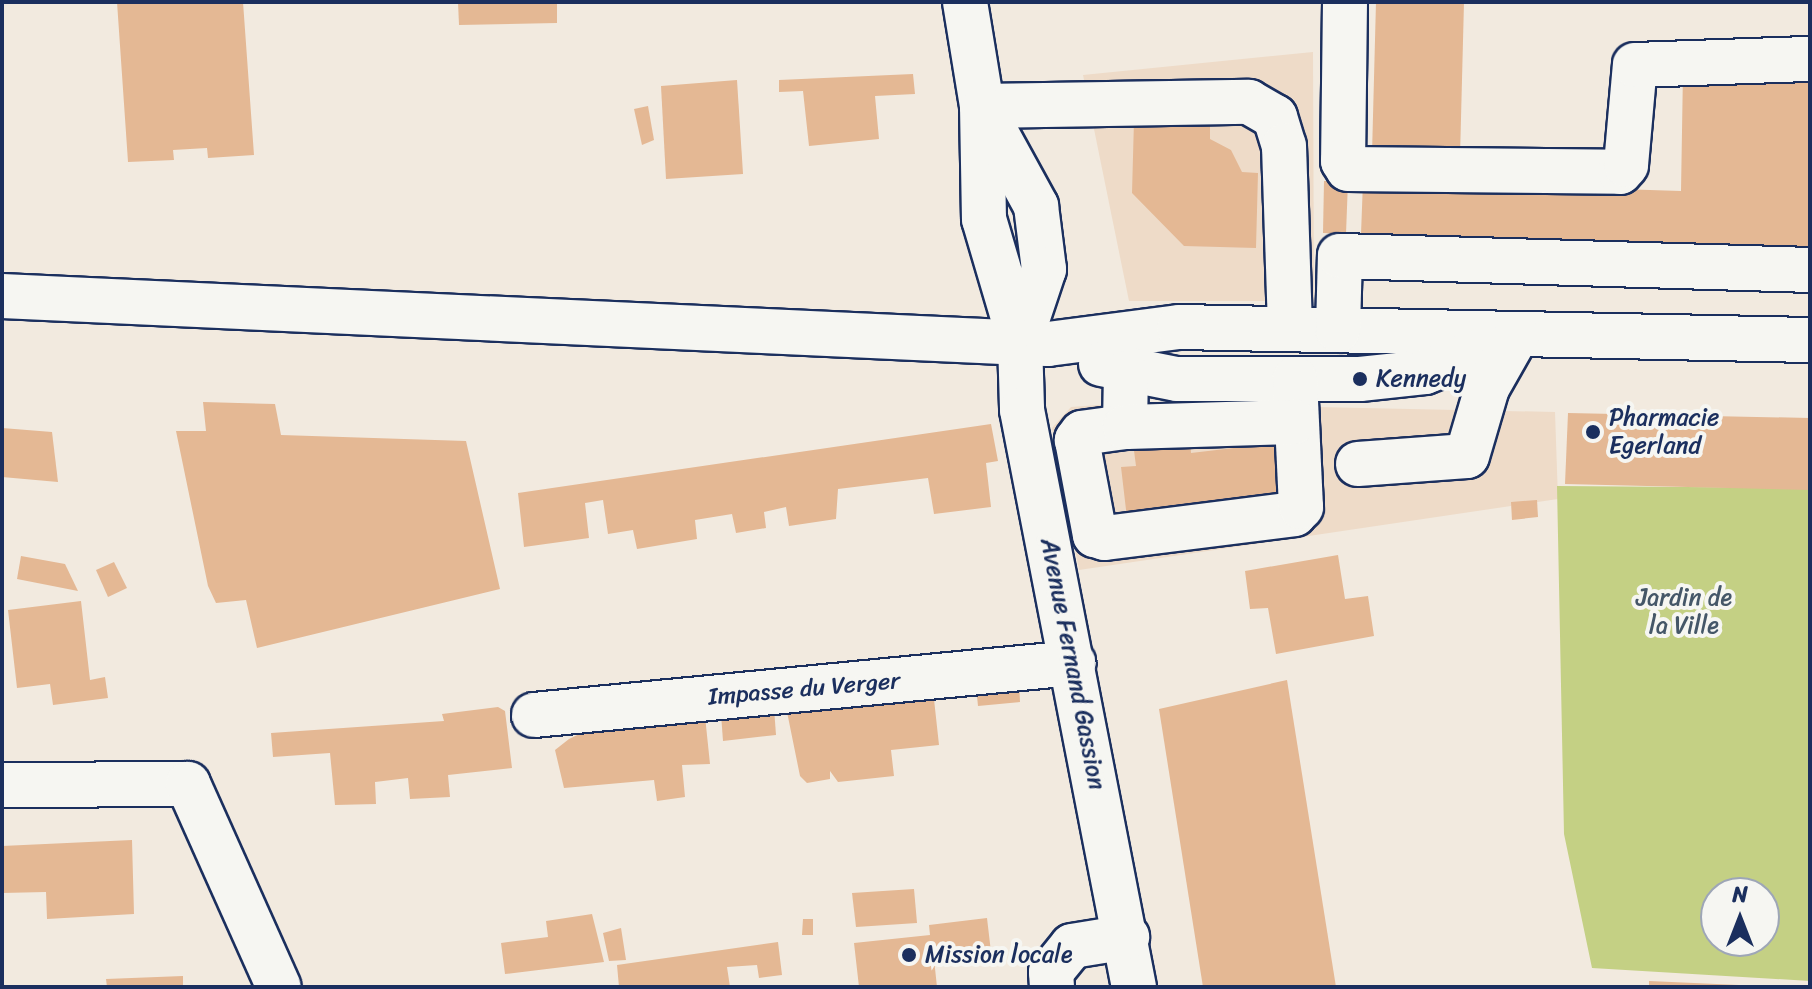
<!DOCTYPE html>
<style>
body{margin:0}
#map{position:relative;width:1812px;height:989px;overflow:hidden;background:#f2eadf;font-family:Sriracha,sans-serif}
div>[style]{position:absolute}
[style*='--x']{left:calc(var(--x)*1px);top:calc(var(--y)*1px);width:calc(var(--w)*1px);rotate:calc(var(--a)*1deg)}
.built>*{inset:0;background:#eedbc8}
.green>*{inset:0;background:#c4d084}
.building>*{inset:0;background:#e4b894}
.roads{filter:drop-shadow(2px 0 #1b2f5e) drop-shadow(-2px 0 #1b2f5e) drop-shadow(0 2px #1b2f5e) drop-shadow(0 -2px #1b2f5e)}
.minor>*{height:44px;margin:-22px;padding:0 22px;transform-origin:22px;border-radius:22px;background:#f6f6f2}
.dots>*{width:22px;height:22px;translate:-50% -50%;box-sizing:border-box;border:4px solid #f6f6f2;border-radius:50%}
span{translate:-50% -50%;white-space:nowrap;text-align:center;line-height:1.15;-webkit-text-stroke:8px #f6f6f2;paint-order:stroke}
.poi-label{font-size:24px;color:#1b2f5e}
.left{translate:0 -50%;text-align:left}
.park-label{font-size:24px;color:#455768}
.street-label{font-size:24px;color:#1b2f5e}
.frame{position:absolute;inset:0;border:4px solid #1b2f5e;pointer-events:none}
.north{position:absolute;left:1700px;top:877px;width:80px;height:80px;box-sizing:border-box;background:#f6f6f2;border:2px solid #9ea6b7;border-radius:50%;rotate:0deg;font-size:22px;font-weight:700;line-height:32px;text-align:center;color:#1b2f5e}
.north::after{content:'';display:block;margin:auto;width:28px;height:36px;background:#1b2f5e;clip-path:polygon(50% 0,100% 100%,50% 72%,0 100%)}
</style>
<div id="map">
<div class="built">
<div style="clip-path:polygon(1313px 52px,1314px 301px,1129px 301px,1083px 75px)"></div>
<div style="clip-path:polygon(1124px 403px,1555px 412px,1558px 499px,1079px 570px,1052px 428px,1071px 407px)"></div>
</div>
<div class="green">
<div style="clip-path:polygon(evenodd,1557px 486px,1810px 488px,1810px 981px,1592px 968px,1564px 834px,1557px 486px,1716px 893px,1764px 893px,1764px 941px,1716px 941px,1716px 893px)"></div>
</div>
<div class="building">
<div style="clip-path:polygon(117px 2px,243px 2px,254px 155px,208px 158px,207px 148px,173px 150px,174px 160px,128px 162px)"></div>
<div style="clip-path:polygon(458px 2px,557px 2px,557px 23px,459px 25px)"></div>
<div style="clip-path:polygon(1376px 2px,1464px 2px,1460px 157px,1372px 154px)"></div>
<div style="clip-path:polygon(1683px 71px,1810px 74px,1810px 247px,1361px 234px,1363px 181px,1681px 191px)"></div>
<div style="clip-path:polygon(913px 74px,915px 94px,875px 96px,879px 139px,809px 146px,803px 91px,779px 92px,779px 80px)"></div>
<div style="clip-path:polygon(737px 80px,743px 174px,666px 179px,661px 86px)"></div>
<div style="clip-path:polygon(648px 106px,654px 140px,642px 145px,634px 109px)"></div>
<div style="clip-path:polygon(1134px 120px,1210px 123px,1210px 139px,1231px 150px,1242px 172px,1258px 173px,1256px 248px,1184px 246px,1132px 193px)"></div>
<div style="clip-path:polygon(1324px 181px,1348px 181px,1346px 234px,1323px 233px)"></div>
<div style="clip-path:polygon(203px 402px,275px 404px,281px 435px,466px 441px,500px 589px,257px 648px,246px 600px,216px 603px,208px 586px,176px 431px,206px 431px)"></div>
<div style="clip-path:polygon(1568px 413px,1810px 418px,1810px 490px,1565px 484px)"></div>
<div style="clip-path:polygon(991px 424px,998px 461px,986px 463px,991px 507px,934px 514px,928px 478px,838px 489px,836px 519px,789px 526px,786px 507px,764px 512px,766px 528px,736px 533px,732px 514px,695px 520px,697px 539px,637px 549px,633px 530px,608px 534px,603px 500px,585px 503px,589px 538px,524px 547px,518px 493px)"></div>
<div style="clip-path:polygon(2px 428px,52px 432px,58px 482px,2px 477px)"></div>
<div style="clip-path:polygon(1190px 438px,1191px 453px,1284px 442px,1290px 500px,1127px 518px,1121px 467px,1136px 466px,1133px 443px)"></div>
<div style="clip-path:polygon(1537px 500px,1538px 517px,1512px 520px,1511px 502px)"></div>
<div style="clip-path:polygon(1338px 555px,1345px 599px,1368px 596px,1374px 636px,1276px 654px,1268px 608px,1250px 609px,1245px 571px)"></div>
<div style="clip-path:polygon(21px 556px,65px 564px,78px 591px,17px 579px)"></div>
<div style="clip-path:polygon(114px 562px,127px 588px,108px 597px,96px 570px)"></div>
<div style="clip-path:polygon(81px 601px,90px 680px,105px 677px,108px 698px,53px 705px,50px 684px,17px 688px,8px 610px)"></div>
<div style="clip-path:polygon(1287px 680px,1336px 987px,1203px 987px,1159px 709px)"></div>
<div style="clip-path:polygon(1019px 682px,1020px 702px,978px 706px,976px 686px)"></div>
<div style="clip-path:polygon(933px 690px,939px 745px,891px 750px,894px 776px,838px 782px,830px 771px,830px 779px,807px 783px,800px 776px,786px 707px)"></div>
<div style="clip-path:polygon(498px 707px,505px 711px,512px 768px,448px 775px,450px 797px,410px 799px,408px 778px,375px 782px,376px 804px,335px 805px,330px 753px,273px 757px,271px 733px,444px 721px,442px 714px)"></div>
<div style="clip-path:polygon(774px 708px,776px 735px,723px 741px,721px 714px)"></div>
<div style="clip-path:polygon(705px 716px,710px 764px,682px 765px,685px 797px,657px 801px,654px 780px,564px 788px,555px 750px,569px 739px,596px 726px)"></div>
<div style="clip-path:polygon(132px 840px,134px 914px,47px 919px,46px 892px,2px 893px,2px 846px)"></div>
<div style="clip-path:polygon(914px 889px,917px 923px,856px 927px,852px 893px)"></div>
<div style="clip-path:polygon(592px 914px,604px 962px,505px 974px,501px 943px,548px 937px,546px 921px)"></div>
<div style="clip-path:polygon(987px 918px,991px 952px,934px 959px,937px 987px,859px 987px,854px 943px,930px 935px,929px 925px)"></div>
<div style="clip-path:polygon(803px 919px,813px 919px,813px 935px,802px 935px)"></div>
<div style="clip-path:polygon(621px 928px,626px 960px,609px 961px,603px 933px)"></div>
<div style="clip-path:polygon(778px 942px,782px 975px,759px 978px,757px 965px,727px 967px,730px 987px,619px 987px,617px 965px)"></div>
<div style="clip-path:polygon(183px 976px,183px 987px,107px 987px,106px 979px)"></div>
<div style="clip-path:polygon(1649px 981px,1739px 985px,1739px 987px,1649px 987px)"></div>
</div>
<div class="roads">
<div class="minor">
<div style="--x:965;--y:2;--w:105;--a:80.7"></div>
<div style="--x:982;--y:106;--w:113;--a:89"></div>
<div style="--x:984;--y:219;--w:127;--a:73.6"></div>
<div style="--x:1020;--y:341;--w:69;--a:88.3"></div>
<div style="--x:1022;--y:410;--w:588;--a:79.02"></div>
<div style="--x:1345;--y:2;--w:159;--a:90.7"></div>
<div style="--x:1343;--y:161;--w:9;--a:58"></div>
<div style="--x:1348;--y:169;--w:272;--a:0.6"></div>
<div style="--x:1620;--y:172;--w:9;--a:-49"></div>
<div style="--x:1626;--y:165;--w:100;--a:-84.9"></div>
<div style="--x:1635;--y:65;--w:175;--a:-2"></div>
<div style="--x:982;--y:106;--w:267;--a:-0.9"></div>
<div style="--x:1249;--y:102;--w:30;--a:30"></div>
<div style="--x:1275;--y:117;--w:30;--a:73"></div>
<div style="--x:1284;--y:146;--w:183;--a:88.1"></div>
<div style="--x:983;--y:109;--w:111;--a:61.3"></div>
<div style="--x:1036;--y:206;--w:64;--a:82.8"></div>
<div style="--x:1044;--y:269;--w:76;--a:108.4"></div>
<div style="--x:2;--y:296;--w:1047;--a:2.63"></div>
<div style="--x:1048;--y:344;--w:132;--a:-7.4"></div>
<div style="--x:1179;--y:327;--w:631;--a:1.18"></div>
<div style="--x:1338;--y:330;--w:74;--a:-88.5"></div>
<div style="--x:1340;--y:256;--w:470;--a:1.7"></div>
<div style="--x:1101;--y:364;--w:77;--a:11.2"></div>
<div style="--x:1177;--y:379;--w:183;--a:0"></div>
<div style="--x:1360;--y:379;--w:65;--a:-6.1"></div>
<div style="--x:1425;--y:372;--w:85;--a:-21.4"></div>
<div style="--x:1126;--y:373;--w:54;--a:91.1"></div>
<div style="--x:1125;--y:427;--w:43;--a:172.1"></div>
<div style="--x:1082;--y:433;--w:9;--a:126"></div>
<div style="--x:1077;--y:440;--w:97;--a:79.3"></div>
<div style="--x:1095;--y:535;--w:10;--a:17"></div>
<div style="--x:1105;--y:538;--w:191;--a:-7.2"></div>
<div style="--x:1294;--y:514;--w:10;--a:-45"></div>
<div style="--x:1301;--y:507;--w:128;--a:-92.7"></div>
<div style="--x:1125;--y:427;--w:170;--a:-1.7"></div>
<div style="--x:1358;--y:464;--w:109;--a:-4.2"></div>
<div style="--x:1467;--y:456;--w:71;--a:-73.6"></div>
<div style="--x:1487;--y:388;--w:61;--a:-60.5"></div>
<div style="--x:534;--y:715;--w:542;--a:-5.51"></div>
<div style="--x:2;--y:785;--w:186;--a:-0.3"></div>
<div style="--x:188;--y:784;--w:222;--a:65.9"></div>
<div style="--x:1052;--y:987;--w:15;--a:-94"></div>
<div style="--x:1051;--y:972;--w:33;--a:-51"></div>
<div style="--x:1072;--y:946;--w:56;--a:-9.3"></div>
</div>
</div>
<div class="dots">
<div style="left:1360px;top:379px;background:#1b2f5e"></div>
<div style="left:1593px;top:432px;background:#1b2f5e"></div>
<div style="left:909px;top:955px;background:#1b2f5e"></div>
</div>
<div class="poi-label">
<span class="left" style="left:1376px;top:379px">Kennedy</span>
<span class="left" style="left:1609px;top:432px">Pharmacie<br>Egerland</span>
<span class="left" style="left:925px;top:955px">Mission locale</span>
</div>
<div class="park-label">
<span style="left:1684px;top:612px">Jardin de<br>la Ville</span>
</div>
<div class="street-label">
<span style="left:1073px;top:664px;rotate:79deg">Avenue Fernand Gassion</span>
<span style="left:804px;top:689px;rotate:-5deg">Impasse du Verger</span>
</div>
<div class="frame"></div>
<div class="north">N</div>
</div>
